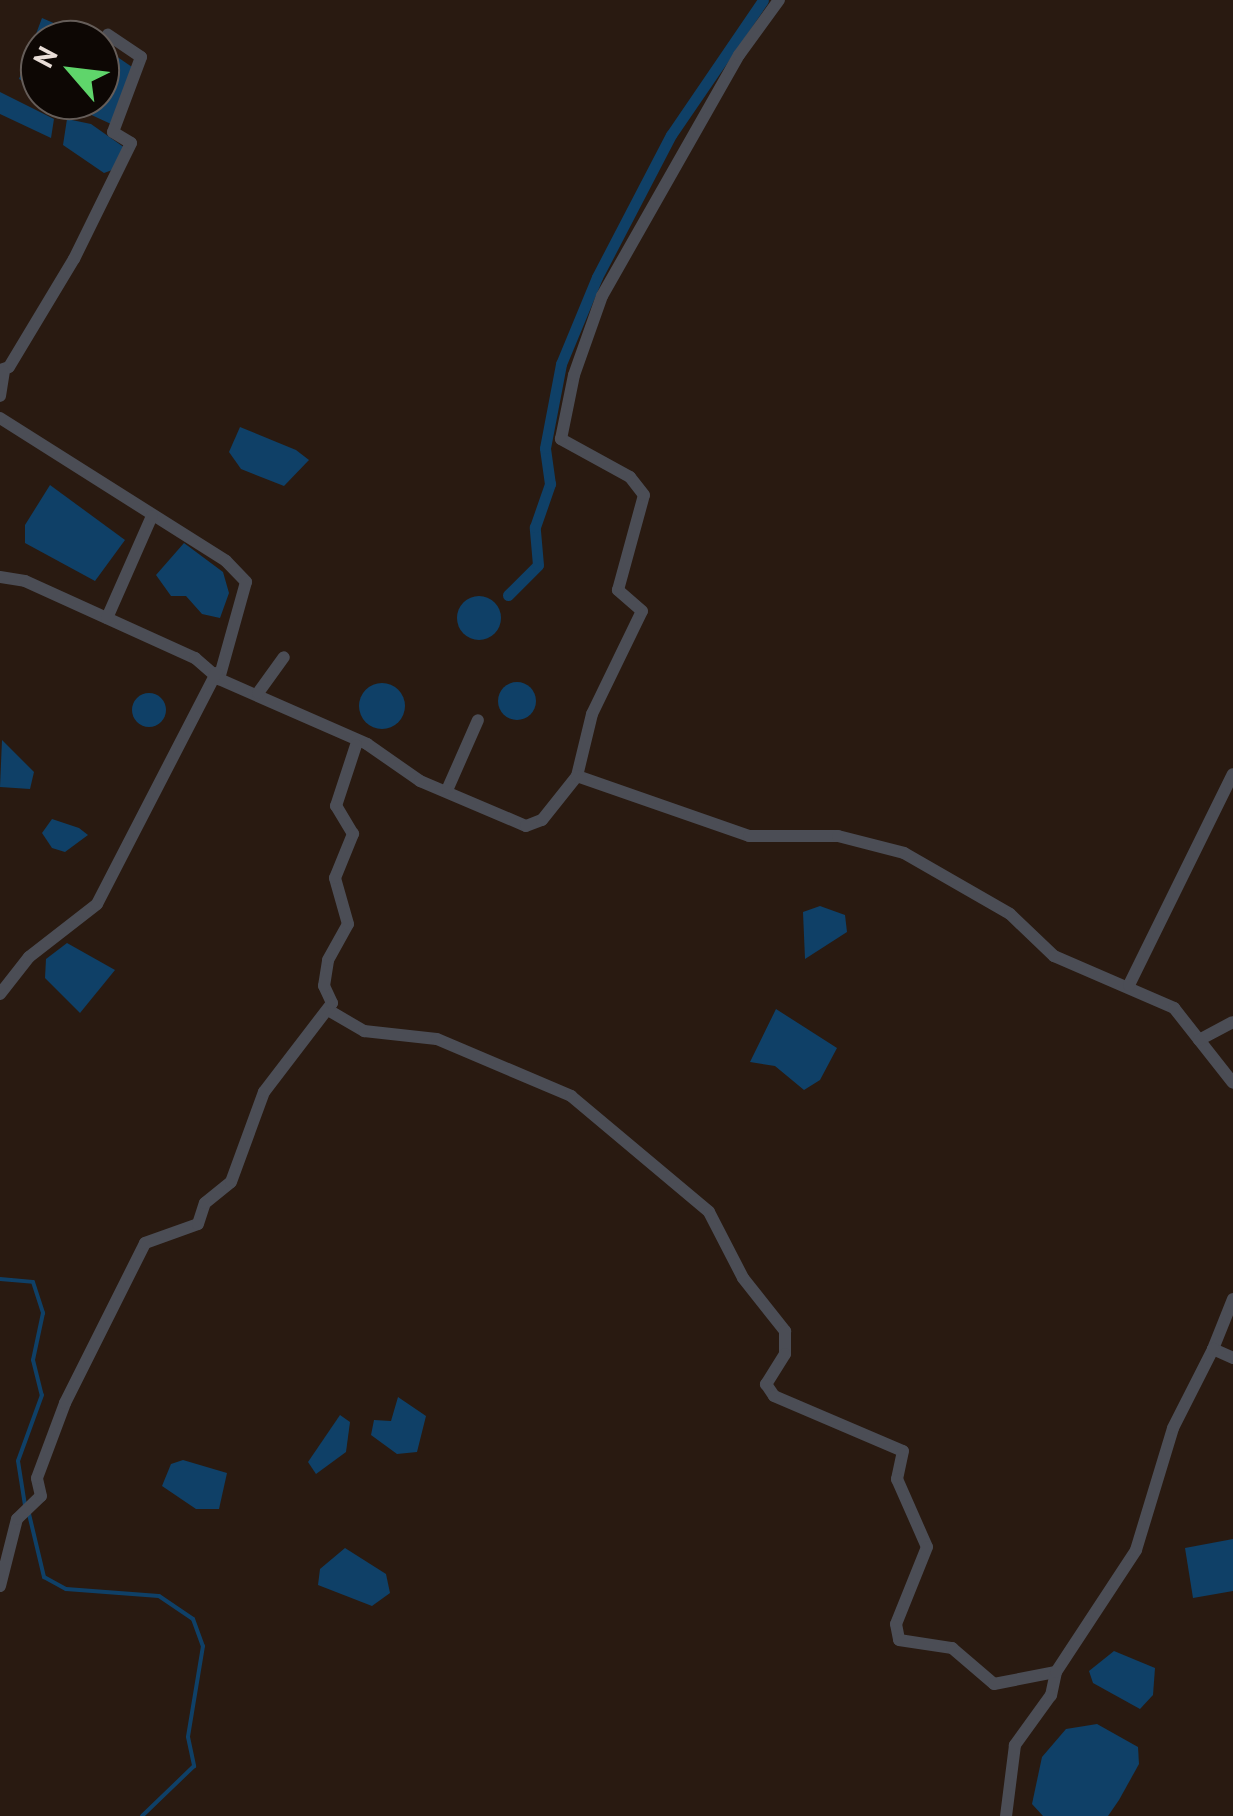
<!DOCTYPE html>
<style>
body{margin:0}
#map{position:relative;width:1233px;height:1816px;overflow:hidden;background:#291a11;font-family:"PT Sans",sans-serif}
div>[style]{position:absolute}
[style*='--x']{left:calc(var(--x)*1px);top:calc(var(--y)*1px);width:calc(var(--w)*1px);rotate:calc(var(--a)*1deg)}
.water>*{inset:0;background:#0f4067}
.round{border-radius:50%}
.stream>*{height:4px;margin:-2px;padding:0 2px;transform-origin:2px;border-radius:2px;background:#0f4067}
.canal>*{height:11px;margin:-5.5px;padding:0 5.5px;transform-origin:5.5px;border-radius:5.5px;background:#0f4067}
.minor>*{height:12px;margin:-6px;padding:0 6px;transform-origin:6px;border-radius:6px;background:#4b4d55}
span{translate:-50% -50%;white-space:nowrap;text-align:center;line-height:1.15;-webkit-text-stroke:8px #0d0704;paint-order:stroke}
.north{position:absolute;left:20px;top:20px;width:100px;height:100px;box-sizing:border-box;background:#0d0704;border:2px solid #655d59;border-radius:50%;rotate:298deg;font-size:28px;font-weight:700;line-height:40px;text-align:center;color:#e9ded8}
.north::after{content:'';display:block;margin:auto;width:35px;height:45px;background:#5fd56b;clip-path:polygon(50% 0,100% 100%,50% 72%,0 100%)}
</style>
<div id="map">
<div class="water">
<div style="clip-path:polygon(42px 18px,93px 40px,40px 40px,40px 90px,19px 79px)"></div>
<div style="clip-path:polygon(100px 45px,132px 67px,111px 124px,59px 100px,100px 100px)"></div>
<div style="clip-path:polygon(0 92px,54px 119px,51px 138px,0 114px)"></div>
<div style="clip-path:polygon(67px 119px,91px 124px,125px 148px,115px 169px,104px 173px,63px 145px)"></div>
<div style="clip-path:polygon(240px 427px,296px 450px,309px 460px,284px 486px,241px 469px,229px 452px)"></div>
<div style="clip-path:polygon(50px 485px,125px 540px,95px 581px,25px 543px,25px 525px)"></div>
<div style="clip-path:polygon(184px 543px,223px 572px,229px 593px,220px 618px,202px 614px,186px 596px,171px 596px,156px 575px)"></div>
<div class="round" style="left:457px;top:596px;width:44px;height:44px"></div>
<div class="round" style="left:498px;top:682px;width:38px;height:38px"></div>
<div class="round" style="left:359px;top:683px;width:46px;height:46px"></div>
<div class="round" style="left:132px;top:693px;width:34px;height:34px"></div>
<div style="clip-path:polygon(2px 740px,34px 772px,30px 789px,0 787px)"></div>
<div style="clip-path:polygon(52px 819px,79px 828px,88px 835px,65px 852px,52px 848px,42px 833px)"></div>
<div style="clip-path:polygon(820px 906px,845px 915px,847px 932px,805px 959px,803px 912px)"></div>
<div style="clip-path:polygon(67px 943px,115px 970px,80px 1013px,45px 978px,46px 959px)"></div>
<div style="clip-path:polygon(776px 1009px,837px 1048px,820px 1080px,804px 1090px,775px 1066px,750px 1062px)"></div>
<div style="clip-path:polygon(398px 1397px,426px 1416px,417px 1452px,397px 1454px,371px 1435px,374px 1420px,391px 1421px)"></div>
<div style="clip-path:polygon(340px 1415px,350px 1422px,346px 1452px,316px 1474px,308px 1462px)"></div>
<div style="clip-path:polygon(183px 1460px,227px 1473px,219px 1509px,196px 1509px,162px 1486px,171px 1464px)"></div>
<div style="clip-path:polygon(1233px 1539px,1233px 1591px,1193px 1598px,1185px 1548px)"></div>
<div style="clip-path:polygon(345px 1548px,386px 1574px,390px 1593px,372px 1606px,318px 1585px,320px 1569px)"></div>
<div style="clip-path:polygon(1114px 1651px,1155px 1668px,1153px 1695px,1140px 1709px,1093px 1683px,1089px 1671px)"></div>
<div style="clip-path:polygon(1097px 1724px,1138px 1747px,1139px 1764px,1119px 1800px,1108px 1816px,1043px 1816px,1032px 1804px,1042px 1757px,1066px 1729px)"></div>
</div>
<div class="stream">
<div style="--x:0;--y:1279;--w:33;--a:5"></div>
<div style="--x:33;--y:1282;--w:33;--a:72"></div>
<div style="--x:43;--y:1313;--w:48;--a:102"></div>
<div style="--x:33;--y:1360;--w:36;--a:76"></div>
<div style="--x:42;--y:1395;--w:70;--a:110"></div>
<div style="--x:18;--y:1461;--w:45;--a:81"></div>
<div style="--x:29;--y:1514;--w:65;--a:76.6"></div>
<div style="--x:44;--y:1577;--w:25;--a:29"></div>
<div style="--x:66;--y:1589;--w:93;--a:4.3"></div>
<div style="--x:159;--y:1596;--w:41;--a:34.1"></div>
<div style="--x:193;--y:1619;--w:29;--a:70"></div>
<div style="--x:203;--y:1646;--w:92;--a:99.4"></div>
<div style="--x:188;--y:1737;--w:30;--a:78"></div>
<div style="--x:194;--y:1766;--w:72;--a:136.1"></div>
</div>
<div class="canal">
<div style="--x:508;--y:595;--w:42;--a:-45"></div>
<div style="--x:538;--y:565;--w:38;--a:-95"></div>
<div style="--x:535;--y:527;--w:46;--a:-70.8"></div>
<div style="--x:550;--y:484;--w:36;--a:-98"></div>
<div style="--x:545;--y:448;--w:86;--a:-79.2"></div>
<div style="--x:561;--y:364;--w:94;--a:-67.5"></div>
<div style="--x:597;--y:277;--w:160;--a:-62.5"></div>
<div style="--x:671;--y:135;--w:163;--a:-55.7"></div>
</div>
<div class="minor">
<div style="--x:0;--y:370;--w:9;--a:-18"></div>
<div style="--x:9;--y:367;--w:126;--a:-59"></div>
<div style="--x:74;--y:259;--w:129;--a:-63.8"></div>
<div style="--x:131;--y:143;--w:21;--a:-149"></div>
<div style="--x:113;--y:132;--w:80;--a:-69.5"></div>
<div style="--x:141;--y:57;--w:40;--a:-146"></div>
<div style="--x:0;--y:396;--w:24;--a:-81"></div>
<div style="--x:0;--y:418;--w:267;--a:32.3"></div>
<div style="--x:226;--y:561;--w:29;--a:46"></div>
<div style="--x:246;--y:582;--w:101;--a:105.6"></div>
<div style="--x:0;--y:577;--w:25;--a:9"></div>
<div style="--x:25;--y:581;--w:187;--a:24.4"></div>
<div style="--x:195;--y:658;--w:32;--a:41"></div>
<div style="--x:219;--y:679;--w:162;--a:23.7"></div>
<div style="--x:367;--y:744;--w:65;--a:34.9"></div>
<div style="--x:420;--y:781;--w:115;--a:23"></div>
<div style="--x:526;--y:826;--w:17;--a:-21"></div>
<div style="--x:542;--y:820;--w:56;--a:-51.5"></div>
<div style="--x:577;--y:776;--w:64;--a:-76.4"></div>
<div style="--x:592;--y:714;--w:114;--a:-64.1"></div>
<div style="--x:642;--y:611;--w:32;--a:-139"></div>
<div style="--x:618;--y:590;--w:98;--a:-74.7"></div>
<div style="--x:644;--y:495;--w:23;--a:-128"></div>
<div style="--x:630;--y:477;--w:79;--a:-151.2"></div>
<div style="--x:561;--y:439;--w:65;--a:-78.5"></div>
<div style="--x:574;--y:375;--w:84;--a:-70.5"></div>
<div style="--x:602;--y:296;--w:277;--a:-60.4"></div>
<div style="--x:739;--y:55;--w:68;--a:-54"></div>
<div style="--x:107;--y:618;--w:111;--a:-66.2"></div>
<div style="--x:258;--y:693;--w:44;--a:-54.2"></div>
<div style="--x:577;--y:776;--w:182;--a:19.2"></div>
<div style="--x:749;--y:836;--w:89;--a:0"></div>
<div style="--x:838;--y:836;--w:68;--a:14.4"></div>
<div style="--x:904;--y:853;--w:122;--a:29.9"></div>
<div style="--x:1010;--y:914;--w:61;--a:43.7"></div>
<div style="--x:1054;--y:956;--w:131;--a:23.4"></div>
<div style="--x:1174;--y:1008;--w:95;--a:51.8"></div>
<div style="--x:448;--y:788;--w:74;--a:-66.2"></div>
<div style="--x:1129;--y:985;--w:235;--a:-63.8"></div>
<div style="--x:0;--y:994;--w:47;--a:-51.9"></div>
<div style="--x:29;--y:957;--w:86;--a:-37.9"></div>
<div style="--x:97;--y:904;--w:260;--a:-62.7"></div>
<div style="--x:328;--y:1010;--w:42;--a:30.3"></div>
<div style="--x:364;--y:1031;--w:73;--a:6.3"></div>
<div style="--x:437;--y:1039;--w:146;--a:23"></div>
<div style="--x:571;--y:1096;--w:180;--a:40"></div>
<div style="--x:709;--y:1212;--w:74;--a:62.7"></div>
<div style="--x:743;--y:1278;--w:68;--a:51.6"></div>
<div style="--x:785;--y:1331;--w:23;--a:90"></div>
<div style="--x:785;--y:1354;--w:36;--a:122"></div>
<div style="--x:766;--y:1384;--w:14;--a:56"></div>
<div style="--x:774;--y:1396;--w:140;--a:23.1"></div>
<div style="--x:903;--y:1451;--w:29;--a:102"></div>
<div style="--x:897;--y:1479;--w:74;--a:66.2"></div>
<div style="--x:927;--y:1547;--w:83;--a:111.9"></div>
<div style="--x:896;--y:1624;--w:16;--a:79"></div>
<div style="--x:899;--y:1640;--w:54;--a:8.6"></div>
<div style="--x:952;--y:1648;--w:55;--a:40.6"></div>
<div style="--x:994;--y:1684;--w:63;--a:-11"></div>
<div style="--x:1056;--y:1672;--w:24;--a:102"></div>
<div style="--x:1051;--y:1695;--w:62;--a:125.8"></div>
<div style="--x:1015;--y:1745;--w:72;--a:97.2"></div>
<div style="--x:1199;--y:1040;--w:38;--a:-28"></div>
<div style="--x:1233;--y:1299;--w:54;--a:111.8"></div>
<div style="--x:1213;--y:1349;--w:22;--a:24"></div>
<div style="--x:0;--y:1586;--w:69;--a:-75.8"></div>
<div style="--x:17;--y:1519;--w:33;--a:-44"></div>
<div style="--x:41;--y:1496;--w:18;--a:-103"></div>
<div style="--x:37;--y:1478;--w:80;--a:-69.5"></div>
<div style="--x:65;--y:1403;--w:179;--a:-63.4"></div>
<div style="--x:145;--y:1243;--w:56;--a:-19.7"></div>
<div style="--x:198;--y:1224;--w:22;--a:-72"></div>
<div style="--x:205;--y:1203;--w:33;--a:-39"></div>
<div style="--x:231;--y:1182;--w:96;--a:-69.9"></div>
<div style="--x:264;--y:1092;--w:112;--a:-52.6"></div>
<div style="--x:332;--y:1003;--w:19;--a:-115"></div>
<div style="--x:324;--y:986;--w:26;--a:-81"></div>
<div style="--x:328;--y:960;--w:41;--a:-60.9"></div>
<div style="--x:348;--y:924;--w:48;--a:-105.8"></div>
<div style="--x:335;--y:878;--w:48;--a:-67.8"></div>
<div style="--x:353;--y:834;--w:33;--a:-121"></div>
<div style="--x:336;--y:806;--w:64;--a:-71.8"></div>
<div style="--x:1056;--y:1672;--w:146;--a:-56.7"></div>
<div style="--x:1136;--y:1550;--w:127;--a:-73.1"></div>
<div style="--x:1173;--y:1428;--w:89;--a:-63.1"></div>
</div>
<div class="north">N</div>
</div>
